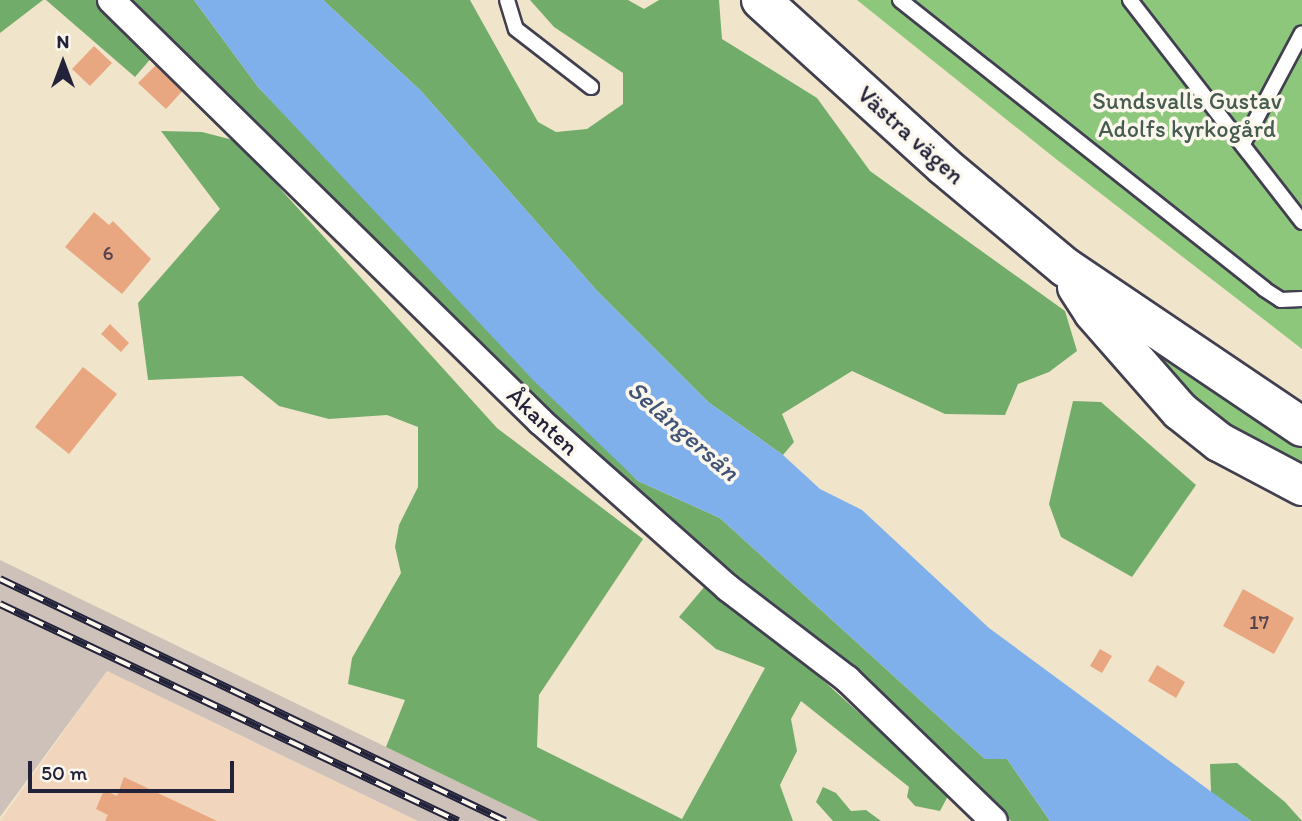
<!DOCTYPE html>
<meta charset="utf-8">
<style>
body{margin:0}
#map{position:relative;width:1302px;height:821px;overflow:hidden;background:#f0e5ca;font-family:Itim,sans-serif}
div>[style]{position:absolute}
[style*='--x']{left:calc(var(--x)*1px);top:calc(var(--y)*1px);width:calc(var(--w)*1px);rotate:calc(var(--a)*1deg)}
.built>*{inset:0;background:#f1d5bd}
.industrial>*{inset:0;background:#cec1ba}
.green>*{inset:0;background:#8dc77b}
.forest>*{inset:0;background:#72ac6b}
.water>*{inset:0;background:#7fb0eb}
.building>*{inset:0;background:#e8a781}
.roads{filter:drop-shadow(2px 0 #413f50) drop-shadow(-2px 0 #413f50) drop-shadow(0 2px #413f50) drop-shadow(0 -2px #413f50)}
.lane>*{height:14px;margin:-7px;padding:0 7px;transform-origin:7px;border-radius:7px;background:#fff}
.street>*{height:26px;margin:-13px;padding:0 13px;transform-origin:13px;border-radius:13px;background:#fff}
.secondary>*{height:38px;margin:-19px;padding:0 19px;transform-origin:19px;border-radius:19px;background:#fff}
.rail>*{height:8px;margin-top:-4px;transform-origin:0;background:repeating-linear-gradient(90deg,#fbf7ec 0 16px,#22223b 0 32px);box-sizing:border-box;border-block:2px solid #22223b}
span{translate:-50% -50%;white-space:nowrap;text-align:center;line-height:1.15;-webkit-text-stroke:7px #fbf7ec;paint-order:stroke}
.number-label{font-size:21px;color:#54434c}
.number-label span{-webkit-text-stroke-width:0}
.park-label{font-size:24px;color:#475c51}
.street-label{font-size:24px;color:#22223b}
.water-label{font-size:26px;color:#435479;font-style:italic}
.north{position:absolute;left:28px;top:28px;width:70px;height:70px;-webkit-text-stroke:5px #fbf7ec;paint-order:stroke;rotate:0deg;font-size:19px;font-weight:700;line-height:28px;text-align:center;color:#22223b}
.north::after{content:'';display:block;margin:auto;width:24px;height:32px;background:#22223b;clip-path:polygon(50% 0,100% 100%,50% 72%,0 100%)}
.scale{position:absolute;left:28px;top:761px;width:206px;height:32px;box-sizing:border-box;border:4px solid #22223b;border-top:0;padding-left:9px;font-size:21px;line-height:24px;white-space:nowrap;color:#22223b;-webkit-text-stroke:5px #fbf7ec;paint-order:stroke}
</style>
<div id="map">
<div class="built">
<div style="clip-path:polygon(107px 671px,418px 821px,0 821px)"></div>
</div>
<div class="industrial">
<div style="clip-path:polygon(0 560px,539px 821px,418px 821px,107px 671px,0 817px)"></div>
</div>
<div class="green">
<div style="clip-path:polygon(857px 0,1302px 0,1302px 349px,1056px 159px)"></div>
<div style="clip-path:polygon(1116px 314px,1243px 409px,1302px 446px,1302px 468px,1229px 427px,1192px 397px)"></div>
</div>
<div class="forest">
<div style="clip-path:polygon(0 0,43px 0,0 33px)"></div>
<div style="clip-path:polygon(46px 0,100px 0,153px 56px,135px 77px)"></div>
<div style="clip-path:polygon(129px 0,194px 0,258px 87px,638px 481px,720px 518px,985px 759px,1007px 759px,1050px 821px,1011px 821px,978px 784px,834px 654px,591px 456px)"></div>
<div style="clip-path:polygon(323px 0,470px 0,538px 122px,556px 132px,587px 129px,623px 104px,623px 73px,554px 27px,530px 0,628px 0,644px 9px,659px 0,719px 0,722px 39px,817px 98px,870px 171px,1065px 311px,1077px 351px,1049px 372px,1018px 384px,1005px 415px,945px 414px,852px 371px,782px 414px,794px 442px,783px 455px,708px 402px,598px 292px,421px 91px)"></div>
<div style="clip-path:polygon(161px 131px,202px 132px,237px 141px,497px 428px,643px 539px,539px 695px,537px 747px,682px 819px,765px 668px,716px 649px,679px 617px,705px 586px,815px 673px,949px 794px,940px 811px,915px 806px,907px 797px,909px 787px,801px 701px,791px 719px,797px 751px,780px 785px,793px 821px,539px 821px,386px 747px,405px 700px,348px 684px,352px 658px,401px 573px,395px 547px,399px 525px,418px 487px,418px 427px,387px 415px,329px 419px,279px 406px,242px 376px,148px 380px,138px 303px,220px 209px)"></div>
<div style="clip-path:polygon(1073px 401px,1101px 402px,1196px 485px,1132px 577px,1061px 537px,1049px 504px)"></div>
<div style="clip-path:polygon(1237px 763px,1285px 802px,1302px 821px,1251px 821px,1211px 792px,1210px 764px)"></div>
<div style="clip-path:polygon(823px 787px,836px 793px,851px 811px,866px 810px,881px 821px,833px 821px,816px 802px)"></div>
</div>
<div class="water">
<div style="clip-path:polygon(194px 0,323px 0,421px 91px,598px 292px,708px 402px,783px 455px,820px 489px,862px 510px,989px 628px,1251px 821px,1050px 821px,1007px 759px,985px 759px,720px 518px,638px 481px,534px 381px,258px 87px)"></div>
</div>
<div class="building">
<div style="clip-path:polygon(94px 46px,112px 63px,90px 86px,72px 69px)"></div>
<div style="clip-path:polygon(160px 61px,186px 87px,166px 109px,138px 83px)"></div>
<div style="clip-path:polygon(94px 212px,109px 225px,113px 221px,151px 259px,122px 294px,65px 247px)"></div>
<div style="clip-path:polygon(110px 324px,129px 343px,121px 352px,101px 334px)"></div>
<div style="clip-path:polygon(83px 367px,117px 394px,69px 454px,35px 427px)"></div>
<div style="clip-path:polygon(1243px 589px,1294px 618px,1274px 654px,1223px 626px)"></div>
<div style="clip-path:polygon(1100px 649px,1112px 656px,1102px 673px,1090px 666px)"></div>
<div style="clip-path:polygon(1157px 665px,1185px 682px,1176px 698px,1148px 681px)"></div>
<div style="clip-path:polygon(124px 777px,217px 821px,105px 821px,108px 815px,96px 809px,104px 790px,117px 796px)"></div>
</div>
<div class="roads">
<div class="lane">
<div style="--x:507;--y:0;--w:30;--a:73"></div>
<div style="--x:516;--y:29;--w:95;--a:37.7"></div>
<div style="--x:900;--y:0;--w:465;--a:38.4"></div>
<div style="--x:1264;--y:289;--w:20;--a:33"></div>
<div style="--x:1281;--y:300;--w:21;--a:-3"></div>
<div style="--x:1130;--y:0;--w:281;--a:52.2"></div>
<div style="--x:1244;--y:142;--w:123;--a:-62"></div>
</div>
<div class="street">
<div style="--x:111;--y:0;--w:602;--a:44.46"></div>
<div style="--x:541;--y:422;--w:250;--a:41.6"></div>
<div style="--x:728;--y:588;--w:150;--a:37.4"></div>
<div style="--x:847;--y:679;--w:204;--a:44"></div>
</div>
<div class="secondary">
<div style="--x:761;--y:0;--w:247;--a:42.2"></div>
<div style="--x:944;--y:166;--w:158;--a:39.9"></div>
<div style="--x:1065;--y:267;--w:286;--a:34"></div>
<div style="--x:1077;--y:287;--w:30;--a:57"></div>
<div style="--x:1093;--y:312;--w:132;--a:48.7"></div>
<div style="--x:1180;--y:411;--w:50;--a:38.5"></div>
<div style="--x:1219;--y:442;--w:94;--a:27.9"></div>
</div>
</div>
<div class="rail">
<div style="--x:0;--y:579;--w:560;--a:25.6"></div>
<div style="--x:0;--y:604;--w:507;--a:25.35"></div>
</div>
<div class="number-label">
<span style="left:108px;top:253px">6</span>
<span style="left:1259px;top:622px">17</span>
</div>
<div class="park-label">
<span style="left:1187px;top:115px">Sundsvalls Gustav<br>Adolfs kyrkogård</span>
</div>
<div class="street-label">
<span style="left:911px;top:135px;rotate:42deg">Västra vägen</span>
<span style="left:543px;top:421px;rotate:43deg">Åkanten</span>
</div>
<div class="water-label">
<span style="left:683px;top:431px;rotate:41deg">Selångersån</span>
</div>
<div class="north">N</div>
<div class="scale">50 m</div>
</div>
